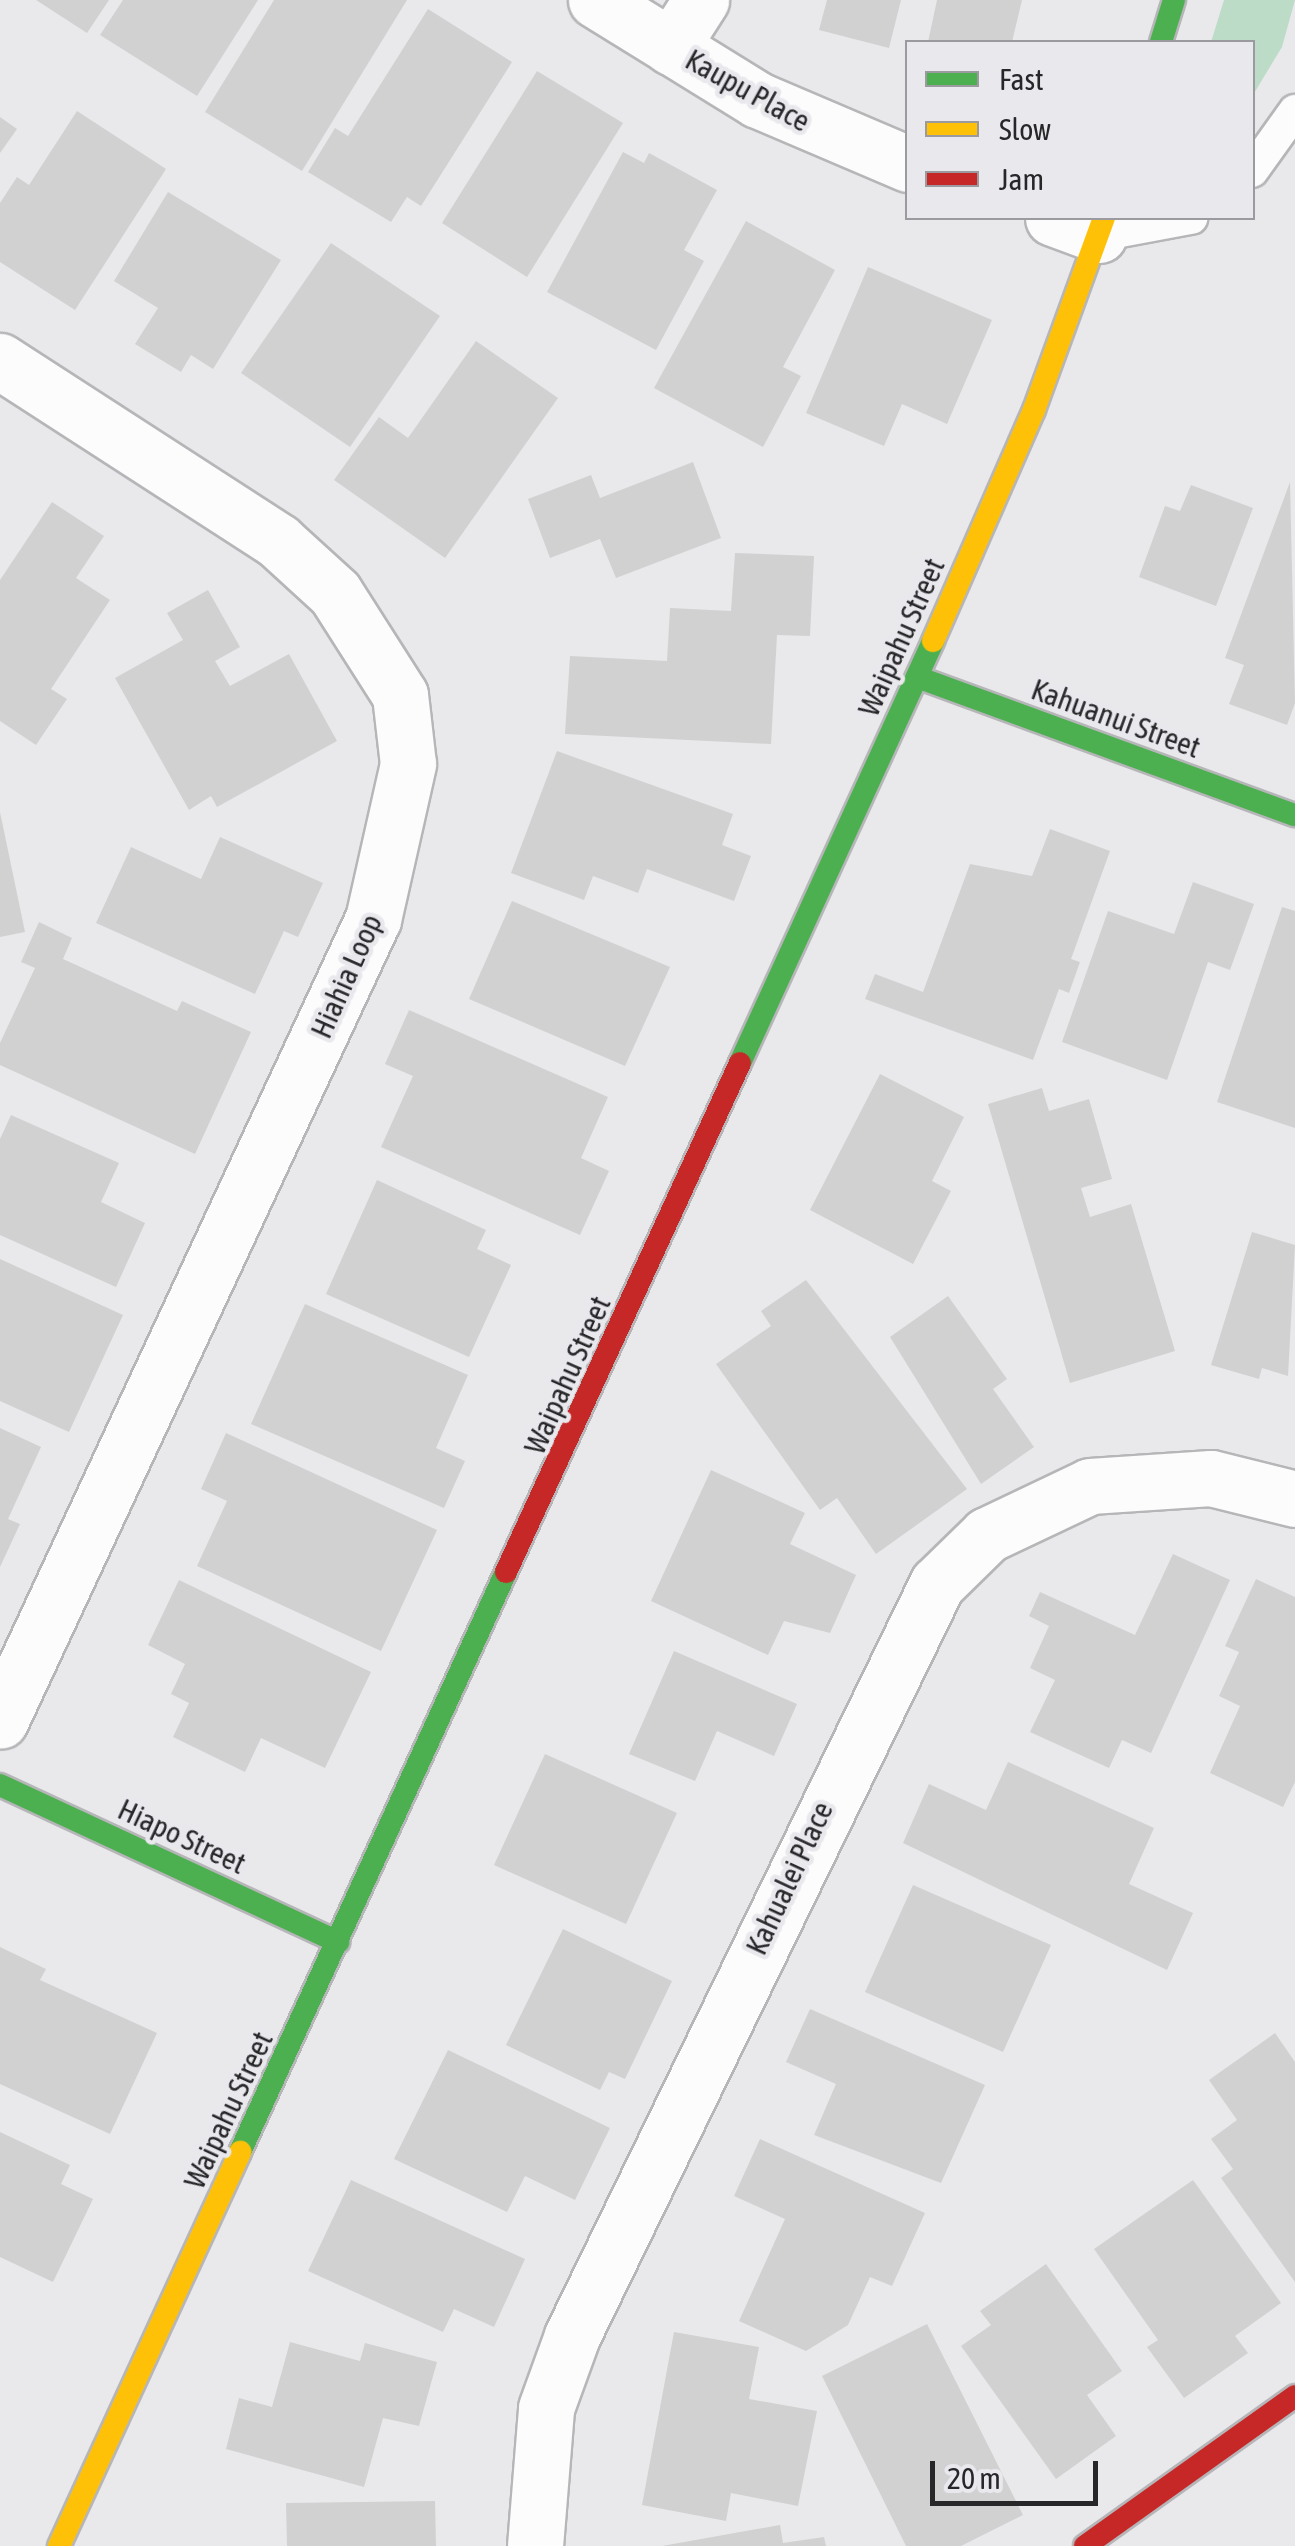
<!DOCTYPE html>
<style>
body{margin:0}
#map{position:relative;width:1295px;height:2546px;overflow:hidden;background:#e9e9ec;font-family:"Asap Condensed",sans-serif}
div>[style]{position:absolute}
[style*='--x']{left:calc(var(--x)*1px);top:calc(var(--y)*1px);width:calc(var(--w)*1px);rotate:calc(var(--a)*1deg)}
.green>*{inset:0;background:#bcdcc7}
.building>*{inset:0;background:#d1d1d2}
.roads{filter:drop-shadow(2px 0 #b6b6b9) drop-shadow(-2px 0 #b6b6b9) drop-shadow(0 2px #b6b6b9) drop-shadow(0 -2px #b6b6b9)}
.lane>*{height:32px;margin:-16px;padding:0 16px;transform-origin:16px;border-radius:16px;background:#fcfcfc}
.street>*{height:55px;margin:-27.5px;padding:0 27.5px;transform-origin:27.5px;border-radius:27.5px;background:#fcfcfc}
.fast>*{height:22px;margin:-11px;padding:0 11px;transform-origin:11px;border-radius:11px;background:#4caf50}
.slow>*{height:22px;margin:-11px;padding:0 11px;transform-origin:11px;border-radius:11px;background:#ffc107}
.jam>*{height:22px;margin:-11px;padding:0 11px;transform-origin:11px;border-radius:11px;background:#c62828}
span{translate:-50% -50%;white-space:nowrap;text-align:center;line-height:1.15;-webkit-text-stroke:9px #e8e8ed;paint-order:stroke}
.street-label{font-size:30px;color:#272729}
.legend{position:absolute;left:905px;top:40px;width:350px;height:180px;box-sizing:border-box;background:#e8e8ed;border:2px solid #9b9b9f;margin:0;padding:12px 18px;list-style:none;font-size:30px;color:#272729}
.legend li{display:flex;align-items:center;gap:20px;height:50px}
.legend b{width:50px;border:2px solid #9b9b9f}
.scale{position:absolute;left:930px;top:2461px;width:168px;height:45px;box-sizing:border-box;border:5px solid #272729;border-top:0;padding-left:12px;font-size:30px;line-height:35px;white-space:nowrap;color:#272729;-webkit-text-stroke:8px #e8e8ed;paint-order:stroke}
</style>
<div id="map">
<div class="green">
<div style="clip-path:polygon(1224px 0,1295px 0,1282px 47px,1253px 95px,1252px 42px,1211px 42px)"></div>
</div>
<div class="building">
<div style="clip-path:polygon(36px 0,109px 0,87px 33px)"></div>
<div style="clip-path:polygon(123px 0,258px 0,197px 96px,100px 35px)"></div>
<div style="clip-path:polygon(274px 0,407px 0,302px 171px,205px 112px)"></div>
<div style="clip-path:polygon(827px 0,901px 0,889px 48px,819px 30px)"></div>
<div style="clip-path:polygon(937px 0,1022px 0,1012px 42px,928px 42px)"></div>
<div style="clip-path:polygon(428px 9px,512px 62px,421px 206px,407px 197px,391px 222px,308px 172px,335px 128px,348px 136px)"></div>
<div style="clip-path:polygon(537px 71px,623px 123px,527px 277px,442px 223px)"></div>
<div style="clip-path:polygon(77px 111px,166px 169px,75px 310px,0 262px,0 203px,17px 177px,29px 185px)"></div>
<div style="clip-path:polygon(0 117px,17px 129px,0 153px)"></div>
<div style="clip-path:polygon(623px 152px,644px 163px,649px 153px,717px 190px,684px 250px,704px 261px,656px 350px,547px 292px)"></div>
<div style="clip-path:polygon(168px 192px,281px 260px,213px 369px,191px 355px,181px 372px,135px 344px,158px 308px,114px 281px)"></div>
<div style="clip-path:polygon(746px 221px,835px 270px,783px 367px,801px 376px,763px 447px,654px 388px)"></div>
<div style="clip-path:polygon(331px 243px,440px 316px,350px 447px,241px 373px)"></div>
<div style="clip-path:polygon(868px 267px,992px 320px,947px 424px,902px 404px,884px 446px,806px 413px)"></div>
<div style="clip-path:polygon(476px 341px,558px 398px,445px 558px,334px 480px,379px 417px,408px 438px)"></div>
<div style="clip-path:polygon(693px 462px,721px 538px,616px 578px,600px 539px,550px 558px,528px 499px,591px 475px,600px 498px)"></div>
<div style="clip-path:polygon(1290px 482px,1295px 703px,1287px 725px,1229px 704px,1244px 665px,1225px 658px)"></div>
<div style="clip-path:polygon(1191px 485px,1253px 508px,1216px 606px,1139px 577px,1165px 506px,1180px 511px)"></div>
<div style="clip-path:polygon(52px 502px,104px 536px,76px 578px,110px 600px,51px 689px,67px 699px,36px 745px,0 721px,0 580px)"></div>
<div style="clip-path:polygon(735px 553px,814px 556px,810px 636px,777px 635px,771px 744px,565px 734px,570px 656px,667px 661px,670px 608px,731px 611px)"></div>
<div style="clip-path:polygon(208px 590px,240px 647px,215px 661px,230px 686px,289px 654px,337px 741px,217px 807px,211px 796px,189px 810px,115px 678px,183px 640px,167px 613px)"></div>
<div style="clip-path:polygon(557px 751px,733px 814px,722px 845px,751px 856px,734px 901px,647px 869px,638px 893px,593px 876px,584px 900px,511px 873px)"></div>
<div style="clip-path:polygon(0 812px,25px 932px,0 937px)"></div>
<div style="clip-path:polygon(1050px 829px,1110px 851px,1071px 959px,1080px 962px,1069px 993px,1059px 989px,1033px 1060px,865px 999px,875px 974px,923px 992px,970px 864px,1032px 876px)"></div>
<div style="clip-path:polygon(220px 837px,323px 883px,298px 937px,284px 931px,255px 994px,96px 923px,131px 847px,201px 879px)"></div>
<div style="clip-path:polygon(1193px 882px,1254px 904px,1230px 970px,1208px 962px,1167px 1080px,1062px 1042px,1108px 911px,1174px 934px)"></div>
<div style="clip-path:polygon(512px 901px,670px 967px,625px 1066px,469px 999px)"></div>
<div style="clip-path:polygon(1282px 907px,1295px 911px,1295px 1128px,1217px 1102px)"></div>
<div style="clip-path:polygon(39px 922px,72px 938px,63px 959px,177px 1011px,182px 1001px,251px 1032px,195px 1154px,0 1065px,0 1043px,35px 968px,21px 962px)"></div>
<div style="clip-path:polygon(409px 1010px,608px 1097px,581px 1158px,609px 1171px,580px 1235px,381px 1147px,413px 1076px,385px 1064px)"></div>
<div style="clip-path:polygon(880px 1074px,964px 1117px,932px 1181px,951px 1191px,913px 1264px,810px 1210px)"></div>
<div style="clip-path:polygon(1042px 1088px,1049px 1111px,1089px 1099px,1112px 1179px,1081px 1188px,1090px 1217px,1131px 1204px,1175px 1351px,1070px 1383px,988px 1104px)"></div>
<div style="clip-path:polygon(11px 1115px,119px 1163px,101px 1202px,145px 1223px,116px 1287px,0 1235px,0 1139px)"></div>
<div style="clip-path:polygon(377px 1180px,486px 1230px,477px 1249px,511px 1265px,469px 1357px,326px 1294px)"></div>
<div style="clip-path:polygon(1252px 1232px,1295px 1245px,1288px 1376px,1262px 1368px,1259px 1379px,1211px 1365px)"></div>
<div style="clip-path:polygon(0 1259px,123px 1315px,69px 1432px,0 1401px)"></div>
<div style="clip-path:polygon(806px 1280px,967px 1489px,876px 1554px,837px 1498px,820px 1510px,716px 1364px,771px 1326px,761px 1311px)"></div>
<div style="clip-path:polygon(948px 1296px,1007px 1379px,993px 1389px,1034px 1447px,981px 1484px,890px 1337px)"></div>
<div style="clip-path:polygon(305px 1304px,468px 1375px,436px 1448px,465px 1461px,444px 1508px,251px 1424px)"></div>
<div style="clip-path:polygon(0 1428px,41px 1447px,8px 1519px,20px 1524px,0 1567px)"></div>
<div style="clip-path:polygon(226px 1433px,437px 1530px,381px 1651px,197px 1566px,227px 1501px,201px 1489px)"></div>
<div style="clip-path:polygon(711px 1470px,805px 1513px,790px 1544px,856px 1575px,830px 1633px,784px 1621px,768px 1655px,651px 1601px)"></div>
<div style="clip-path:polygon(1173px 1554px,1230px 1580px,1151px 1753px,1122px 1740px,1109px 1768px,1030px 1732px,1055px 1680px,1030px 1668px,1049px 1626px,1029px 1616px,1040px 1592px,1135px 1635px)"></div>
<div style="clip-path:polygon(1256px 1579px,1295px 1597px,1295px 1782px,1283px 1807px,1210px 1773px,1240px 1706px,1219px 1696px,1239px 1652px,1225px 1646px)"></div>
<div style="clip-path:polygon(179px 1580px,371px 1672px,325px 1768px,261px 1738px,245px 1772px,173px 1737px,189px 1703px,171px 1694px,185px 1664px,148px 1645px)"></div>
<div style="clip-path:polygon(674px 1651px,797px 1704px,774px 1756px,717px 1731px,695px 1781px,629px 1754px)"></div>
<div style="clip-path:polygon(545px 1754px,677px 1813px,626px 1924px,494px 1865px)"></div>
<div style="clip-path:polygon(1008px 1762px,1154px 1828px,1129px 1884px,1193px 1913px,1167px 1970px,903px 1843px,929px 1784px,986px 1810px)"></div>
<div style="clip-path:polygon(913px 1885px,1051px 1945px,1003px 2052px,865px 1992px)"></div>
<div style="clip-path:polygon(563px 1929px,672px 1981px,625px 2079px,609px 2072px,600px 2090px,506px 2045px)"></div>
<div style="clip-path:polygon(0 1947px,46px 1969px,40px 1980px,157px 2033px,110px 2134px,0 2084px)"></div>
<div style="clip-path:polygon(810px 2009px,985px 2085px,941px 2183px,814px 2135px,836px 2084px,786px 2062px)"></div>
<div style="clip-path:polygon(1275px 2033px,1295px 2062px,1295px 2282px,1221px 2178px,1233px 2169px,1211px 2139px,1237px 2120px,1209px 2080px)"></div>
<div style="clip-path:polygon(448px 2050px,610px 2128px,575px 2200px,525px 2176px,507px 2212px,394px 2159px)"></div>
<div style="clip-path:polygon(0 2132px,70px 2165px,61px 2184px,93px 2199px,53px 2282px,0 2257px)"></div>
<div style="clip-path:polygon(760px 2139px,925px 2213px,892px 2286px,870px 2277px,848px 2325px,806px 2351px,739px 2321px,785px 2219px,734px 2196px)"></div>
<div style="clip-path:polygon(351px 2180px,525px 2259px,494px 2327px,454px 2309px,443px 2332px,308px 2271px)"></div>
<div style="clip-path:polygon(1193px 2180px,1281px 2303px,1235px 2336px,1248px 2353px,1184px 2398px,1147px 2347px,1158px 2340px,1094px 2249px)"></div>
<div style="clip-path:polygon(1046px 2264px,1122px 2371px,1087px 2395px,1116px 2436px,1056px 2479px,961px 2346px,991px 2325px,980px 2311px)"></div>
<div style="clip-path:polygon(927px 2324px,1023px 2515px,961px 2546px,906px 2546px,822px 2376px)"></div>
<div style="clip-path:polygon(674px 2332px,759px 2347px,749px 2399px,817px 2411px,798px 2506px,731px 2493px,726px 2521px,642px 2505px)"></div>
<div style="clip-path:polygon(290px 2342px,360px 2361px,365px 2343px,437px 2362px,419px 2426px,383px 2418px,364px 2487px,226px 2449px,239px 2398px,272px 2407px)"></div>
<div style="clip-path:polygon(435px 2501px,436px 2546px,287px 2546px,286px 2503px)"></div>
<div style="clip-path:polygon(780px 2525px,783px 2543px,824px 2537px,826px 2546px,662px 2546px)"></div>
</div>
<div class="roads">
<div class="lane">
<div style="--x:1252;--y:171;--w:74;--a:-54.4"></div>
<div style="--x:1099;--y:235;--w:94;--a:-10.5"></div>
</div>
<div class="street">
<div style="--x:596;--y:0;--w:190;--a:31.7"></div>
<div style="--x:758;--y:100;--w:163;--a:23.1"></div>
<div style="--x:671;--y:47;--w:56;--a:-57.4"></div>
<div style="--x:1053;--y:218;--w:49;--a:20.3"></div>
<div style="--x:0;--y:361;--w:331;--a:32.9"></div>
<div style="--x:278;--y:541;--w:77;--a:42.4"></div>
<div style="--x:335;--y:593;--w:121;--a:57.5"></div>
<div style="--x:400;--y:695;--w:69;--a:83.4"></div>
<div style="--x:408;--y:764;--w:159;--a:102.7"></div>
<div style="--x:373;--y:919;--w:884;--a:114.94"></div>
<div style="--x:535;--y:2546;--w:138;--a:-85.4"></div>
<div style="--x:546;--y:2408;--w:77;--a:-70.1"></div>
<div style="--x:572;--y:2336;--w:836;--a:-64.11"></div>
<div style="--x:937;--y:1584;--w:70;--a:-44.4"></div>
<div style="--x:987;--y:1535;--w:114;--a:-25.4"></div>
<div style="--x:1090;--y:1486;--w:121;--a:-3.8"></div>
<div style="--x:1211;--y:1478;--w:87;--a:14"></div>
</div>
<div class="fast">
<div style="--x:1161;--y:42;--w:44;--a:-72.8"></div>
<div style="--x:917;--y:677;--w:402;--a:20.1"></div>
<div style="--x:740;--y:1063;--w:464;--a:-65.4"></div>
<div style="--x:0;--y:1785;--w:373;--a:24.9"></div>
<div style="--x:240;--y:2152;--w:638;--a:-65.36"></div>
</div>
<div class="slow">
<div style="--x:933;--y:641;--w:252;--a:-66.4"></div>
<div style="--x:1034;--y:410;--w:204;--a:-70"></div>
<div style="--x:59;--y:2546;--w:434;--a:-65.3"></div>
</div>
<div class="jam">
<div style="--x:506;--y:1572;--w:560;--a:-65.31"></div>
<div style="--x:1085;--y:2546;--w:258;--a:-35.5"></div>
</div>
</div>
<div class="street-label">
<span style="left:748px;top:90px;rotate:29deg">Kaupu Place</span>
<span style="left:901px;top:637px;rotate:-66deg">Waipahu Street</span>
<span style="left:1116px;top:718px;rotate:20deg">Kahuanui Street</span>
<span style="left:346px;top:976px;rotate:-66deg">Hiahia Loop</span>
<span style="left:567px;top:1375px;rotate:-66deg">Waipahu Street</span>
<span style="left:182px;top:1836px;rotate:25deg">Hiapo Street</span>
<span style="left:789px;top:1878px;rotate:-65deg">Kahualei Place</span>
<span style="left:228px;top:2110px;rotate:-65deg">Waipahu Street</span>
</div>
<ul class="legend">
<li><b style="height:12px;background:#4caf50"></b>Fast</li>
<li><b style="height:12px;background:#ffc107"></b>Slow</li>
<li><b style="height:12px;background:#c62828"></b>Jam</li>
</ul>
<div class="scale">20 m</div>
</div>
